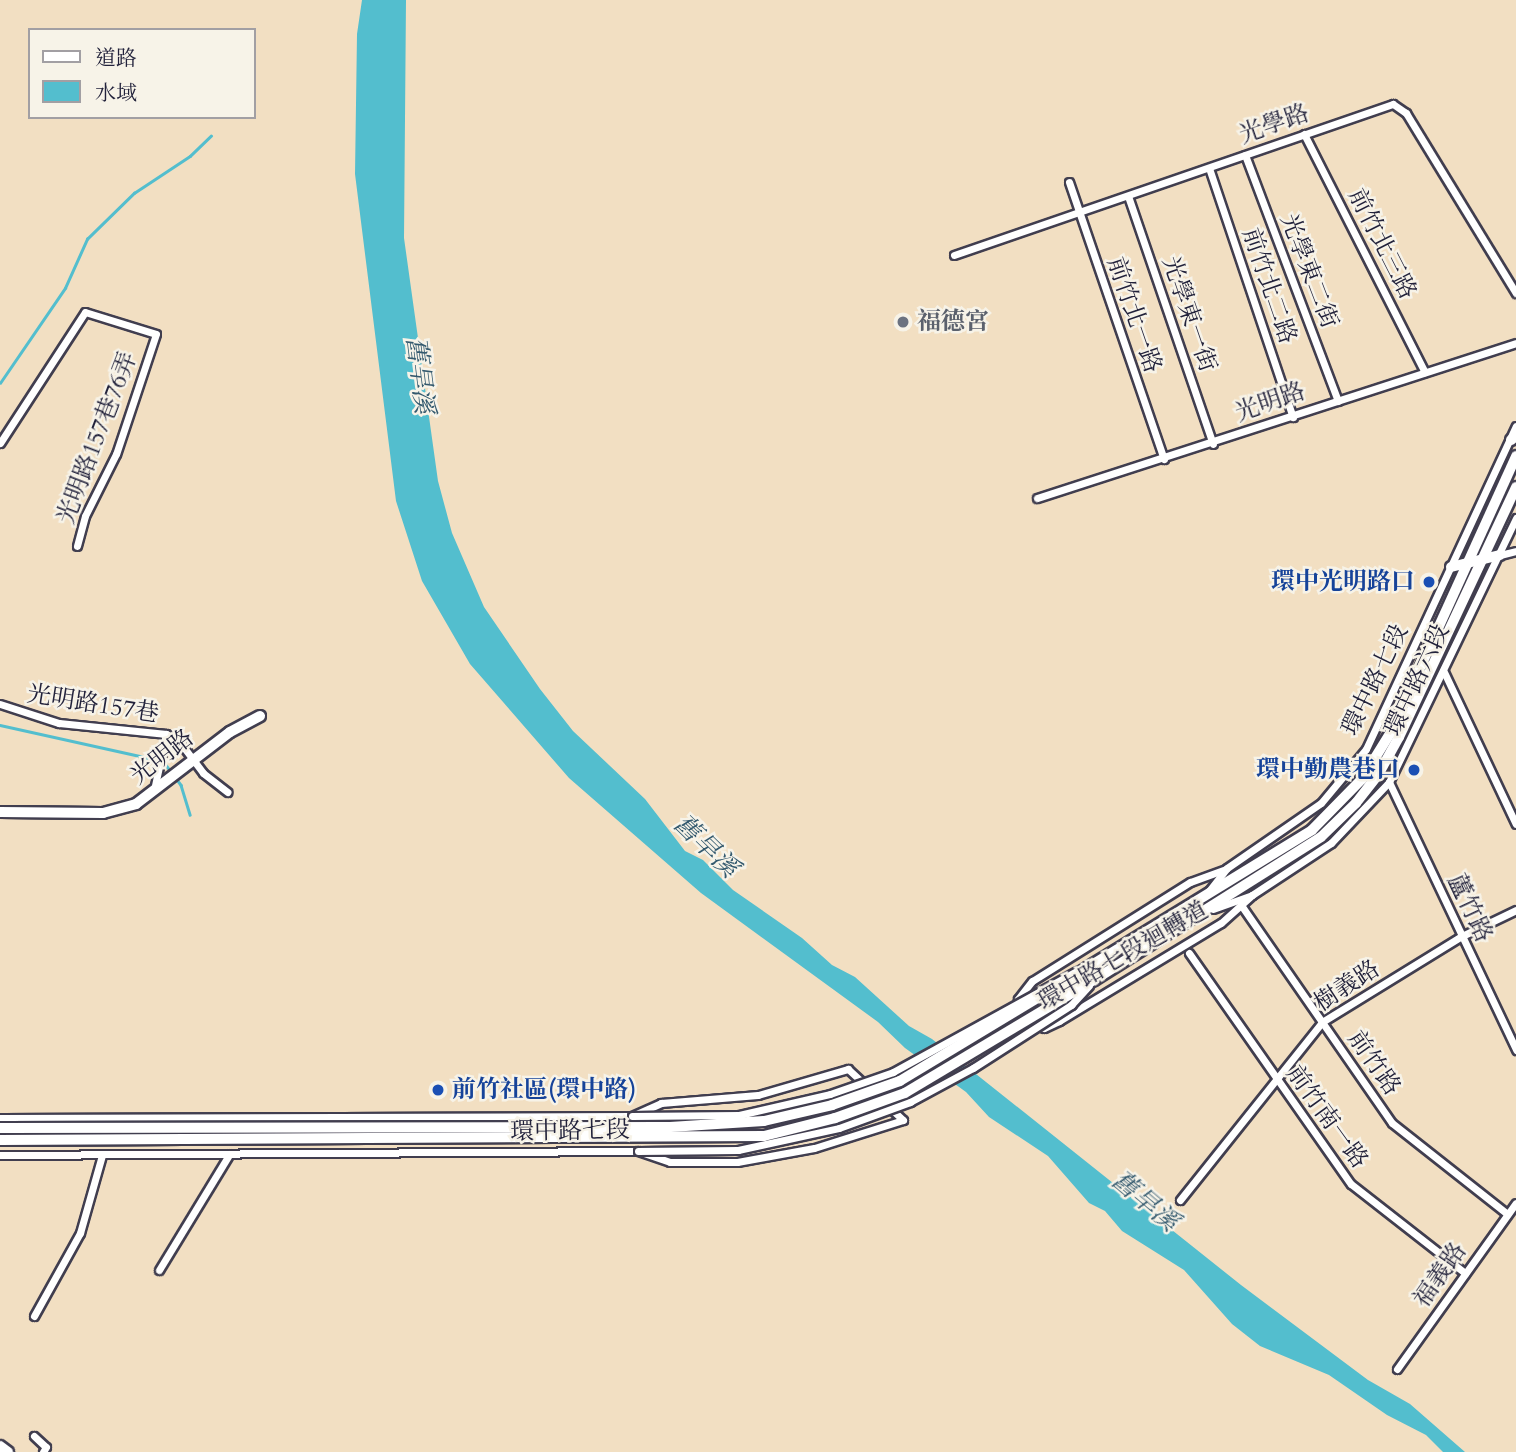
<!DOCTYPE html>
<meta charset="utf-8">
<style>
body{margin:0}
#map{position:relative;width:1516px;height:1452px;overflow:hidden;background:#f2dfc2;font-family:Cardo,"Noto Serif TC",serif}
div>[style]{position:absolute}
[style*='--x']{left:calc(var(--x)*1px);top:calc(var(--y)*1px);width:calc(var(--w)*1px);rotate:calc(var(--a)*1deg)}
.water>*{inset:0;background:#53bece}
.stream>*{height:2.5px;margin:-1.25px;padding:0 1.25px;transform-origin:1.25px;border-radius:1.25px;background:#53bece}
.roads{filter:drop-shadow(2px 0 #413e4f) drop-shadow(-2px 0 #413e4f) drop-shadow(0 2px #413e4f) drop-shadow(0 -2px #413e4f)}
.street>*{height:7px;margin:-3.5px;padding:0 3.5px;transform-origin:3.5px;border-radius:3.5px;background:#fff}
.secondary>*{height:10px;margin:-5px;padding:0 5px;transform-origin:5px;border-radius:5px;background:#fff}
.bridges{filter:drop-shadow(2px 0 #413e4f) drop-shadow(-2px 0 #413e4f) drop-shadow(0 2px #413e4f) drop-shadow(0 -2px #413e4f)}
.street-bridge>*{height:7px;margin:-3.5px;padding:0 3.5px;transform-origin:3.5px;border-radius:3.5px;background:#fff}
.secondary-bridge>*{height:10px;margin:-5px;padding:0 5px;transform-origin:5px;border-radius:5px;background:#fff}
.dots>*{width:19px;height:19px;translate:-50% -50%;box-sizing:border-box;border:4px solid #f7f3e8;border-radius:50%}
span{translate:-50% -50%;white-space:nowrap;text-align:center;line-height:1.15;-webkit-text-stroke:5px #f7f3e8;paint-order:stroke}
.street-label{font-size:24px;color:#22223b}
.worship-label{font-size:24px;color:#5b616d;font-weight:700}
.left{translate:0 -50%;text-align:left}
.transit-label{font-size:24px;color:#164399;font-weight:700}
.right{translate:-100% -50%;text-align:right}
.water-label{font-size:26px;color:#33596e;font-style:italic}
.legend{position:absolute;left:28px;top:28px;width:228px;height:91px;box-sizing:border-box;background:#f7f3e8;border:2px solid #a29fa3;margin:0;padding:9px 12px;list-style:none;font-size:21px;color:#22223b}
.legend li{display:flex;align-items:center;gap:14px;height:35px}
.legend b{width:35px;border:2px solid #a29fa3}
</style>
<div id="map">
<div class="water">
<div style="clip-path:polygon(362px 0,406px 0,404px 238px,438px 481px,452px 533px,484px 607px,540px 689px,573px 731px,645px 799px,685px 851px,703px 860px,733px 890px,802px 938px,832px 965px,855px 977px,909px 1026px,932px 1039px,1241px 1285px,1368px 1380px,1410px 1404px,1465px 1452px,1443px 1452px,1426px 1435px,1387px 1415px,1329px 1375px,1260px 1346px,1232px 1324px,1184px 1270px,1122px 1231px,1105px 1211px,1089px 1203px,1048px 1156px,989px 1117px,966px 1092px,905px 1048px,878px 1022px,701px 893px,569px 778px,470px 664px,422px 581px,396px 501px,355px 174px,357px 34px)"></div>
</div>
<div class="stream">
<div style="--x:0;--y:383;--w:115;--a:-55.6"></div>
<div style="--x:65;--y:288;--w:54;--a:-65.8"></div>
<div style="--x:87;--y:239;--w:66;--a:-44.4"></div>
<div style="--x:134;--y:193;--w:67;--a:-33.5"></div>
<div style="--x:190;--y:156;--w:29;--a:-44"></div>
<div style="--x:0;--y:725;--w:167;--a:12.5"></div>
<div style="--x:163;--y:761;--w:30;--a:53"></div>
<div style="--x:181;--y:785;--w:31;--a:73"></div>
</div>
<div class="roads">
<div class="street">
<div style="--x:1304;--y:134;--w:267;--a:63.1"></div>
<div style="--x:1245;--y:155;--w:263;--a:69.3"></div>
<div style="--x:1209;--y:168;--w:263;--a:71.4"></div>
<div style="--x:1069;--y:182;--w:293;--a:71.1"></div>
<div style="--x:1128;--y:196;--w:262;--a:71.1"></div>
<div style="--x:954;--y:255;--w:464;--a:-19"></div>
<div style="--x:1393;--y:104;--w:16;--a:35"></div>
<div style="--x:1406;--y:113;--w:211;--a:58.6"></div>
<div style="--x:0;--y:443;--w:156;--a:-57"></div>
<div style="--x:85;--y:312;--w:74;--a:17.2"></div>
<div style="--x:156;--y:334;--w:126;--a:108.4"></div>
<div style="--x:116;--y:454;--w:69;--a:116.6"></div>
<div style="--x:85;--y:516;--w:31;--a:105"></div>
<div style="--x:1037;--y:498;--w:503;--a:-17.93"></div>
<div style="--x:1500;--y:555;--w:16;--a:-14"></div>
<div style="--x:1444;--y:672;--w:168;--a:64.7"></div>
<div style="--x:0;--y:704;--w:62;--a:17.9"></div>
<div style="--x:59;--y:723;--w:108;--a:5.9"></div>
<div style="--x:166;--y:734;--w:15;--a:28"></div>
<div style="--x:179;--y:741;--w:40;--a:53"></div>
<div style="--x:203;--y:773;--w:31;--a:38"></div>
<div style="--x:1389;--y:782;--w:297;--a:64.6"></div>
<div style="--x:154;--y:790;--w:57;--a:-77.9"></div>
<div style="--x:1226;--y:869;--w:38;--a:160"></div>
<div style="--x:1190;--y:882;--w:186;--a:147.9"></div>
<div style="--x:1032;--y:981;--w:23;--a:128"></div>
<div style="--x:1018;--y:999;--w:26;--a:61"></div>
<div style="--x:1031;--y:1022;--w:14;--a:25"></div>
<div style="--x:1044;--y:1028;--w:17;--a:-25"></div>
<div style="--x:1059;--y:1021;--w:189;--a:-31.2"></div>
<div style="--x:1221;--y:923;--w:42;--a:-42.1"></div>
<div style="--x:1209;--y:891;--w:29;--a:-52"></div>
<div style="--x:1227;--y:868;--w:114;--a:-34.7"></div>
<div style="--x:1321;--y:803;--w:70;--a:-50.2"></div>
<div style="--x:1366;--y:749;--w:356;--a:-65.1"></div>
<div style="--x:1241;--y:905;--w:265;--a:55.3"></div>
<div style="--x:1392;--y:1123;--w:145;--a:38.3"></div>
<div style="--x:1213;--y:909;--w:41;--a:-19.7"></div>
<div style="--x:1252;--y:895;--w:95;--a:-33.4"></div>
<div style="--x:1331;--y:843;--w:84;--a:-46.4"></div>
<div style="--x:1389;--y:782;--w:293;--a:-64.3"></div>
<div style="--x:1189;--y:953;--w:282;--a:55"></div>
<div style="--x:1351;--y:1184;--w:145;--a:38"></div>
<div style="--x:0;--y:1118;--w:632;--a:-0.18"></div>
<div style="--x:632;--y:1116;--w:32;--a:-24"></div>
<div style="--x:661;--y:1103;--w:97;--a:-4.7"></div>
<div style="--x:758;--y:1095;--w:94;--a:-16.1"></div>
<div style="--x:848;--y:1069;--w:75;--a:42.8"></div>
<div style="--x:903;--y:1120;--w:93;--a:162.5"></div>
<div style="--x:814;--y:1148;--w:78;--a:169.7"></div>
<div style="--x:737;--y:1162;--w:67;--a:180"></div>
<div style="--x:670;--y:1162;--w:34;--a:-161"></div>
<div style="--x:638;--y:1151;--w:638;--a:179.64"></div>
<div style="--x:1180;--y:1200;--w:228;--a:-51.4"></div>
<div style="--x:1322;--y:1022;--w:164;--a:-31.6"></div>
<div style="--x:1462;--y:936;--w:60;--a:-25.7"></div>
<div style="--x:159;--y:1270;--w:135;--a:-58.7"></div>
<div style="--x:34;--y:1316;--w:95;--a:-61"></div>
<div style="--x:80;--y:1233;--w:81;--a:-74.2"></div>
<div style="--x:1397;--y:1369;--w:204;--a:-54.4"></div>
<div style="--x:34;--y:1436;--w:16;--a:43"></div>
<div style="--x:46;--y:1447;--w:6;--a:121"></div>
</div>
<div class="secondary">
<div style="--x:1511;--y:440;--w:6;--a:-39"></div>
<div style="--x:1451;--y:567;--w:50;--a:-13.8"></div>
<div style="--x:0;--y:812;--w:103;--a:0.6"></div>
<div style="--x:103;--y:813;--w:34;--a:-15"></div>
<div style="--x:136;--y:804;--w:118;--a:-37.5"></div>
<div style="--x:230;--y:732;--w:34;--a:-28"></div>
<div style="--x:1087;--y:968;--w:264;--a:-31.5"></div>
<div style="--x:1312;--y:830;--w:71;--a:-45.6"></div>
<div style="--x:1362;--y:779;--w:55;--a:-58.3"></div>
<div style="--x:1391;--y:732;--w:303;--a:-65.6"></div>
<div style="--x:1094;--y:980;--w:268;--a:-32.2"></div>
<div style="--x:1321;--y:837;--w:49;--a:-44.2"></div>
<div style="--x:1356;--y:803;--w:36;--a:-52"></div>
<div style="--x:1378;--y:775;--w:43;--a:-61.1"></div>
<div style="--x:1399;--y:737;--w:276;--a:-64.9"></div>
<div style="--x:0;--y:1446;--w:10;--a:37"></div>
</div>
</div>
<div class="bridges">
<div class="street-bridge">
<div style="--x:632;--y:1116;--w:107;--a:-0.5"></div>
<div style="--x:739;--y:1115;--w:93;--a:-13"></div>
<div style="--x:830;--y:1094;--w:67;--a:-19.2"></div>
<div style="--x:893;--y:1072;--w:210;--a:-28.8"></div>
<div style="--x:638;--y:1151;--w:100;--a:-0.6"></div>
<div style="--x:738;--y:1150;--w:103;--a:-12.3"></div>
<div style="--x:839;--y:1128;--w:76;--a:-20.1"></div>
<div style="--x:910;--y:1102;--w:72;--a:-28.4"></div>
<div style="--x:973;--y:1068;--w:117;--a:-32.7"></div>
<div style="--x:1071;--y:1005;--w:26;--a:-47"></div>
</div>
<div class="secondary-bridge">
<div style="--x:0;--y:1128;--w:670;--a:-0.09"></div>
<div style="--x:670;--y:1127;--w:94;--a:-3.7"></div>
<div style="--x:764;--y:1121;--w:70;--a:-13.2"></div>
<div style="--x:832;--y:1105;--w:72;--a:-19.4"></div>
<div style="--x:900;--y:1081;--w:218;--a:-31.1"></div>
<div style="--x:0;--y:1140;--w:764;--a:-0.3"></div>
<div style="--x:764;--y:1136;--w:73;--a:-14.2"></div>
<div style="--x:835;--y:1118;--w:74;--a:-19.7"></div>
<div style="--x:905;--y:1093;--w:220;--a:-30.9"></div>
</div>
</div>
<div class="dots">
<div style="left:903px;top:322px;background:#6b7280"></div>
<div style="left:1429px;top:582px;background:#1a4fb4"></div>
<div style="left:1414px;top:770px;background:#1a4fb4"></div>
<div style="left:438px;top:1090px;background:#1a4fb4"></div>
</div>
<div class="street-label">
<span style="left:1274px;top:124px;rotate:-19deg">光學路</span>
<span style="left:1382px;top:244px;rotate:63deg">前竹北三路</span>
<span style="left:1309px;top:271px;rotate:69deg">光學東二街</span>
<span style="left:1269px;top:286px;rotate:71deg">前竹北二路</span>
<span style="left:1189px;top:314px;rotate:71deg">光學東一街</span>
<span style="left:1134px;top:315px;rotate:71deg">前竹北一路</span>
<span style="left:1270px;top:402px;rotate:-19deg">光明路</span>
<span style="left:97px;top:438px;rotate:-69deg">光明路157巷76弄</span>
<span style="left:1375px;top:680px;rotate:-64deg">環中路七段</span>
<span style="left:1417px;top:680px;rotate:-65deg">環中路六段</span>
<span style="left:93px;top:704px;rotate:9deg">光明路157巷</span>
<span style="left:162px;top:757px;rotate:-38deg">光明路</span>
<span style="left:1470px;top:908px;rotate:65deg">蘆竹路</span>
<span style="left:1123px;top:956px;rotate:-30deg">環中路七段迴轉道</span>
<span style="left:1347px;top:986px;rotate:-33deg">樹義路</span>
<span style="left:1374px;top:1063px;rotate:55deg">前竹路</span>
<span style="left:1327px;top:1117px;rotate:54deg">前竹南一路</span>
<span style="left:570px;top:1131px;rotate:-1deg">環中路七段</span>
<span style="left:1440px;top:1275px;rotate:-55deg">福義路</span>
</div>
<div class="worship-label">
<span class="left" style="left:917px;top:322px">福德宮</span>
</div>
<div class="transit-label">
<span class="right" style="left:1415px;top:582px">環中光明路口</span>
<span class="right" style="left:1400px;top:770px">環中勤農巷口</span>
<span class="left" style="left:452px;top:1090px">前竹社區(環中路)</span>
</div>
<div class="water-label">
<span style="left:420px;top:375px;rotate:83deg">舊旱溪</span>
<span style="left:706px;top:846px;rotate:44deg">舊旱溪</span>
<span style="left:1145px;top:1201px;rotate:40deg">舊旱溪</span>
</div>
<ul class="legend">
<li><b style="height:9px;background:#fff"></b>道路</li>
<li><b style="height:19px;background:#53bece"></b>水域</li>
</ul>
</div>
